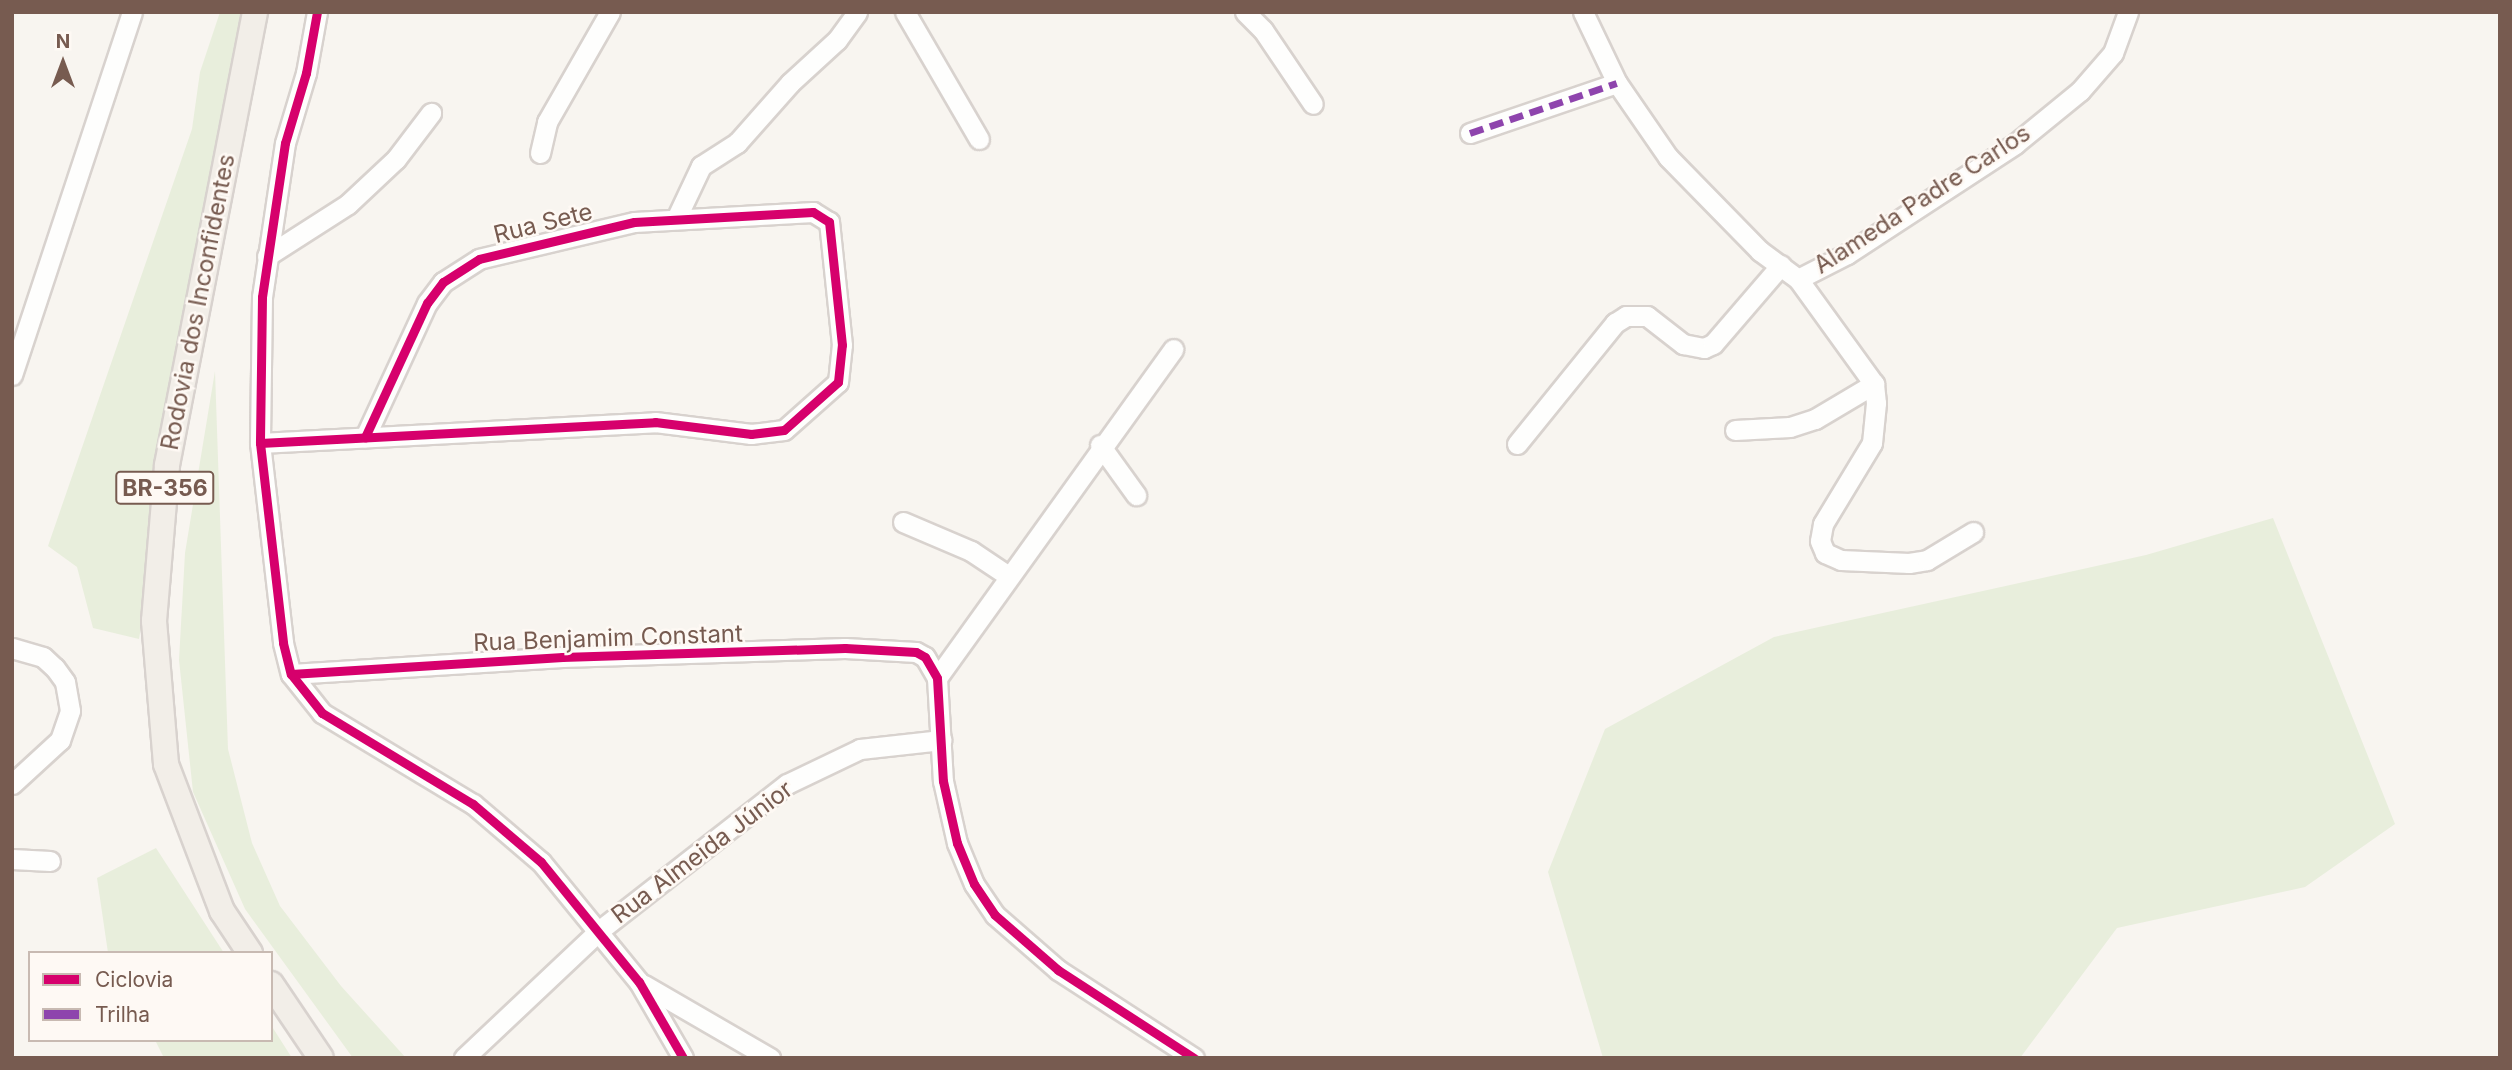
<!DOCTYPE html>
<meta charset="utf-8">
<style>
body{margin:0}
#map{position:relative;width:2512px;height:1070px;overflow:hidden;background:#f8f5f0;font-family:Inter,sans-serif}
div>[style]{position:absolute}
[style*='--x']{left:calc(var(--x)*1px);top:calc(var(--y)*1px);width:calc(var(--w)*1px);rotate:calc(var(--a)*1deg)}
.green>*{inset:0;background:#e8eedc}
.roads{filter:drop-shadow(2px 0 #d8d2ce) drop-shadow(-2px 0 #d8d2ce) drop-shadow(0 2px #d8d2ce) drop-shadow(0 -2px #d8d2ce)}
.minor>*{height:19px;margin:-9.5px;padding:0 9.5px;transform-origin:9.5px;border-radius:9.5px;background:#fefefd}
.major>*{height:24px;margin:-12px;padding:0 12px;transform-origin:12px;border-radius:12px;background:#f2eee8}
.quiet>*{height:7px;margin-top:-3.5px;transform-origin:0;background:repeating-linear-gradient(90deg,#8e44ad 0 14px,transparent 0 21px)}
.cycleway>*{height:9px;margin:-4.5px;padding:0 4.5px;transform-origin:4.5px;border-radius:4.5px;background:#d6006c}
span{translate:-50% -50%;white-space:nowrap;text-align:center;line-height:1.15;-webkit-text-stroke:5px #fef9f4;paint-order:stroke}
.shield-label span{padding:2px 5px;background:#fef9f4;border:2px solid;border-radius:5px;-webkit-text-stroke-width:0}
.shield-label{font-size:23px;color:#775b50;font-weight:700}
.street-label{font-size:24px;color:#775b50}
.frame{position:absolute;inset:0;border:14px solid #775b50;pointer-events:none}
.legend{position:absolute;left:28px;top:951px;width:245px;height:91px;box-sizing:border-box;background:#fef9f4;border:2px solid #c8bab2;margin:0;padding:9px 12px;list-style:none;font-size:21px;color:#775b50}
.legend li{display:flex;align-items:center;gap:14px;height:35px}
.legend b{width:35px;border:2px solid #c8bab2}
.north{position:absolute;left:28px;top:28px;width:70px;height:70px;-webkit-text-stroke:5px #fef9f4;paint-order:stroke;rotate:0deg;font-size:19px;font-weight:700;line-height:28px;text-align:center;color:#775b50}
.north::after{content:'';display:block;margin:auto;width:24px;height:32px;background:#775b50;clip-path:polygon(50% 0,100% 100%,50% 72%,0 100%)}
</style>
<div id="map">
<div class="green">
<div style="clip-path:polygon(220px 12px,246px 12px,139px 639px,93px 628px,77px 567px,48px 546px,192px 129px,200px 72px)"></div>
<div style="clip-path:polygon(215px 371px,228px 749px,252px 843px,280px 906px,341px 986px,406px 1058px,353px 1058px,245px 909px,193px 792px,179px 660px,185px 553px)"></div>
<div style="clip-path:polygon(2273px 518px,2395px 824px,2305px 887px,2117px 928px,2020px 1058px,1603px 1058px,1548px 872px,1605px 729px,1774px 637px,2146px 555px)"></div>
<div style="clip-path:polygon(156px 848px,224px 953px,108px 953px,97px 878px)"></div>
<div style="clip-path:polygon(271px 1025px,292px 1058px,164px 1058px,155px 1040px,271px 1040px)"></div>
</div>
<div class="roads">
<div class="minor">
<div style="--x:317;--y:12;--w:62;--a:100.2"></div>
<div style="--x:306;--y:73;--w:73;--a:106.7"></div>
<div style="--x:285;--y:143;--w:156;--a:98.5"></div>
<div style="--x:262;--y:297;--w:146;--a:90.8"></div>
<div style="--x:260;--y:443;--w:201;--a:83.4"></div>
<div style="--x:283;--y:643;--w:32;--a:76"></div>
<div style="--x:291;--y:674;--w:50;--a:51.5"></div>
<div style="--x:322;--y:713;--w:176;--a:31.1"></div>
<div style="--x:473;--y:804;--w:89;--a:40.5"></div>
<div style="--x:541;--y:862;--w:155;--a:50.8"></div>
<div style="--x:639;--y:982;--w:88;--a:59.9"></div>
<div style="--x:905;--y:12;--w:147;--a:59.8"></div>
<div style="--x:1245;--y:12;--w:25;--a:45"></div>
<div style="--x:1263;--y:30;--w:89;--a:56"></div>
<div style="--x:1583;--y:12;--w:79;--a:64.4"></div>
<div style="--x:1617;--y:83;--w:90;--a:55.4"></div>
<div style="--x:1668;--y:157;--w:132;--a:45.6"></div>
<div style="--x:1760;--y:251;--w:47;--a:36.4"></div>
<div style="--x:1798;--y:279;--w:55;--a:-27"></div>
<div style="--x:1847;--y:254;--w:201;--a:-33.2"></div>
<div style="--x:2015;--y:144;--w:84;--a:-39.2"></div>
<div style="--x:2080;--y:91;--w:50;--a:-49"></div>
<div style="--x:2113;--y:53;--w:44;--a:-69.9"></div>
<div style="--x:1470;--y:133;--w:155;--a:-18.8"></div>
<div style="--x:540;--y:153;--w:32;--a:-77"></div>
<div style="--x:547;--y:122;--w:127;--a:-60.2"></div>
<div style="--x:676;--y:219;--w:59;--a:-64.7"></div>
<div style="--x:701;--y:166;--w:43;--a:-32.6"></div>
<div style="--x:737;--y:143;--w:80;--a:-48.5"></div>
<div style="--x:790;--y:83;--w:64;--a:-42.5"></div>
<div style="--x:837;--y:40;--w:34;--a:-54"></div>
<div style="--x:267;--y:256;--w:96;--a:-32.7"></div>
<div style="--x:348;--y:204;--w:66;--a:-43.2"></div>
<div style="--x:396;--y:159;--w:58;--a:-52.7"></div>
<div style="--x:1798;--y:279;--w:130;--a:54.1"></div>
<div style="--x:1874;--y:384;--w:19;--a:84"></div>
<div style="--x:1876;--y:403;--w:40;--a:95.7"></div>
<div style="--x:1872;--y:443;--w:95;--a:121.2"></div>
<div style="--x:1823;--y:524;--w:17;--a:100"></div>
<div style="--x:1820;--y:541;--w:13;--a:67"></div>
<div style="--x:1825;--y:553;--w:17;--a:24"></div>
<div style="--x:1841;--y:560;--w:68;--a:2.5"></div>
<div style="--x:1909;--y:563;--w:18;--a:-9"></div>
<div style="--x:1927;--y:560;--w:54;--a:-31.3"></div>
<div style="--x:12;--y:375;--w:382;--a:-71.7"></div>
<div style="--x:1735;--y:430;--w:55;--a:-3.1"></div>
<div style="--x:1790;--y:427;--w:26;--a:-18"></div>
<div style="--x:1815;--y:419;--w:69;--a:-30.7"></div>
<div style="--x:260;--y:443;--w:396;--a:-3"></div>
<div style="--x:655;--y:422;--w:97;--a:7.1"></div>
<div style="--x:751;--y:434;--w:33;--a:-7"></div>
<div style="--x:784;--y:430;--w:72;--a:-41.6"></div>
<div style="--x:838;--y:382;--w:37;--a:-84"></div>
<div style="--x:842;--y:345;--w:124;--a:-96"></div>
<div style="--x:829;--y:222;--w:19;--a:-148"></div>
<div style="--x:813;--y:212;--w:179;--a:176.8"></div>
<div style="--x:634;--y:222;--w:159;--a:166.6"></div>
<div style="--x:479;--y:259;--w:43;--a:147.4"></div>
<div style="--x:443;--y:282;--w:26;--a:127"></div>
<div style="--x:427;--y:303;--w:148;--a:114.8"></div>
<div style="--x:1517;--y:444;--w:156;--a:-51"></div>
<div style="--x:1615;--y:323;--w:13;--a:-32"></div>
<div style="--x:1626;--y:316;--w:21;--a:0"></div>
<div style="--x:1647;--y:316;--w:46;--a:37.9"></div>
<div style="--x:1683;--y:344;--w:21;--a:11"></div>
<div style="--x:1704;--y:348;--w:10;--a:-24"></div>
<div style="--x:1713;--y:344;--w:104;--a:-49.3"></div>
<div style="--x:1100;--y:445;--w:62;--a:54.2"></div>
<div style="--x:903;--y:522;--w:74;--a:23.1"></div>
<div style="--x:971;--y:551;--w:43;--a:33.7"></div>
<div style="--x:12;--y:648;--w:32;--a:16"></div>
<div style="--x:43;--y:657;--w:16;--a:43"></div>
<div style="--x:55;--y:668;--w:17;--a:54"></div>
<div style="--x:65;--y:682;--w:29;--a:80"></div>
<div style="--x:70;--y:711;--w:31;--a:109"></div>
<div style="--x:60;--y:740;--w:65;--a:137.5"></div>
<div style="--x:291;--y:674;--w:272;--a:-3.6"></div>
<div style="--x:562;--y:657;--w:283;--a:-1.8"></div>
<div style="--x:845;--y:648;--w:71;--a:3.2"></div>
<div style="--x:916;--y:652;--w:10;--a:29"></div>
<div style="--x:925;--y:657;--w:24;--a:60"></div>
<div style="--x:937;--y:678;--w:103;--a:86.7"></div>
<div style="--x:943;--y:781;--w:64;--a:77.3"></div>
<div style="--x:957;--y:843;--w:44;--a:67.5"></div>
<div style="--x:974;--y:884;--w:37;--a:56"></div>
<div style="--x:995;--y:915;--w:84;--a:41.1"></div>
<div style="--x:1058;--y:970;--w:162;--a:32.9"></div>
<div style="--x:937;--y:678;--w:405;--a:-54.3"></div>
<div style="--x:12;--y:859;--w:38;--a:3"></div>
<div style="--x:644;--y:985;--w:146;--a:30.1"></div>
<div style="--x:464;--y:1058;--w:187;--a:-43.3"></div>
<div style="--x:600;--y:930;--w:237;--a:-38"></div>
<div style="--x:787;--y:784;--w:81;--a:-25.6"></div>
<div style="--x:860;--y:749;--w:82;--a:-6.3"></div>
</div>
<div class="major">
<div style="--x:250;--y:953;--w:50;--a:-123.7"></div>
<div style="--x:222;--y:911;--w:157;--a:-110.9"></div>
<div style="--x:166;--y:764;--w:144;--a:-94.8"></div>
<div style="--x:154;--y:621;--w:157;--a:-85.2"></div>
<div style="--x:167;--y:465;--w:461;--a:-79"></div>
<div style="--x:271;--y:984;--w:89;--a:56"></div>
</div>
</div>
<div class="quiet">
<div style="--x:1470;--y:133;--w:155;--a:-18.8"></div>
</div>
<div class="cycleway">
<div style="--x:317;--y:12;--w:62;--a:100.2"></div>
<div style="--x:306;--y:73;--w:73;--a:106.7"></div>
<div style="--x:285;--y:143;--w:156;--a:98.5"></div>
<div style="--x:262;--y:297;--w:146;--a:90.8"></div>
<div style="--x:260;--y:443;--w:201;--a:83.4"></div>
<div style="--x:283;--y:643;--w:32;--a:76"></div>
<div style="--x:291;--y:674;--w:50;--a:51.5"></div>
<div style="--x:322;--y:713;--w:176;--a:31.1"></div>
<div style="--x:473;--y:804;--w:89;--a:40.5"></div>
<div style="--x:541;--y:862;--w:155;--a:50.8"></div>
<div style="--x:639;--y:982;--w:88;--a:59.9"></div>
<div style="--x:260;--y:443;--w:396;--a:-3"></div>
<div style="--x:655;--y:422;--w:97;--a:7.1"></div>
<div style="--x:751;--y:434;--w:33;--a:-7"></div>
<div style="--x:784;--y:430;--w:72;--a:-41.6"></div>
<div style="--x:838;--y:382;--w:37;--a:-84"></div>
<div style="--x:842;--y:345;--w:124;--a:-96"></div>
<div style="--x:829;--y:222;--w:19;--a:-148"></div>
<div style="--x:813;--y:212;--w:179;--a:176.8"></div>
<div style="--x:634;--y:222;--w:159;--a:166.6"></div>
<div style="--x:479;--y:259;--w:43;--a:147.4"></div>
<div style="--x:443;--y:282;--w:26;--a:127"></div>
<div style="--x:427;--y:303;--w:148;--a:114.8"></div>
<div style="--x:291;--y:674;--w:272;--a:-3.6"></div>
<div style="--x:562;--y:657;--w:283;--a:-1.8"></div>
<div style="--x:845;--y:648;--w:71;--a:3.2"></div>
<div style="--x:916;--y:652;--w:10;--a:29"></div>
<div style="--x:925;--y:657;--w:24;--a:60"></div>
<div style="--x:937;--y:678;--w:103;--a:86.7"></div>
<div style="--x:943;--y:781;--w:64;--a:77.3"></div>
<div style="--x:957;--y:843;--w:44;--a:67.5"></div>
<div style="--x:974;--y:884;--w:37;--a:56"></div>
<div style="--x:995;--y:915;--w:84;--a:41.1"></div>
<div style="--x:1058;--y:970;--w:162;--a:32.9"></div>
</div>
<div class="shield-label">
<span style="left:165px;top:488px">BR-356</span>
</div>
<div class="street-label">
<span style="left:1922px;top:199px;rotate:-33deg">Alameda Padre Carlos</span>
<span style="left:543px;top:223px;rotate:-14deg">Rua Sete</span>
<span style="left:198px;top:302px;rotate:-79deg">Rodovia dos Inconfidentes</span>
<span style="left:608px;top:638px;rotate:-2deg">Rua Benjamim Constant</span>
<span style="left:702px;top:852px;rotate:-37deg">Rua Almeida Júnior</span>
</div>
<div class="frame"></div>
<ul class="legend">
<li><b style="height:9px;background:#d6006c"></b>Ciclovia</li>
<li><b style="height:9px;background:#8e44ad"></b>Trilha</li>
</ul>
<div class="north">N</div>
</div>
